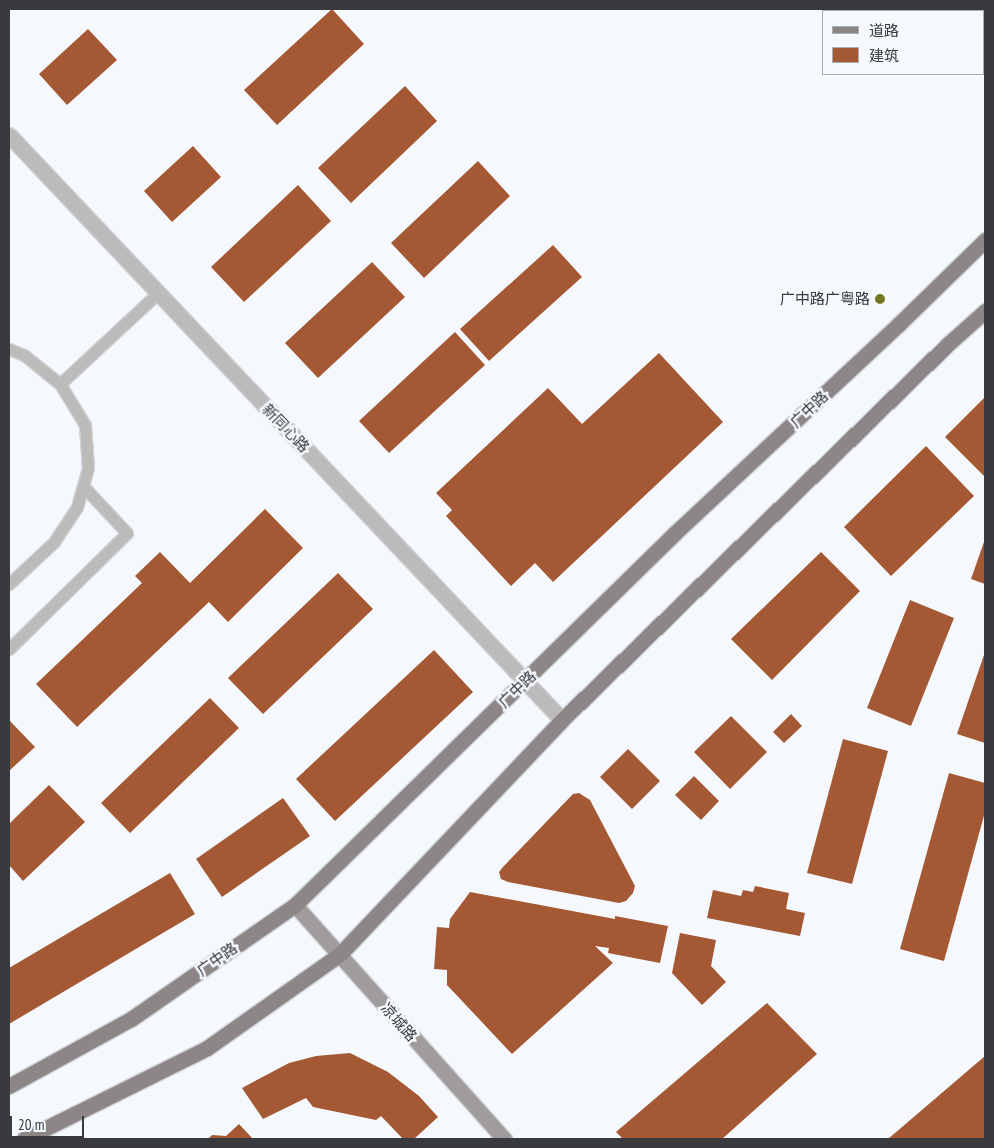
<!DOCTYPE html>
<meta charset="utf-8">
<style>
body{margin:0}
#map{position:relative;width:994px;height:1148px;overflow:hidden;background:#f5f9fe;font-family:"PT Sans Narrow","Noto Sans SC",sans-serif}
div>[style]{position:absolute}
[style*='--x']{left:calc(var(--x)*1px);top:calc(var(--y)*1px);width:calc(var(--w)*1px);rotate:calc(var(--a)*1deg)}
.building>*{inset:0;background:#a45833}
.roads{filter:drop-shadow(1px 0 #cfd3d7) drop-shadow(-1px 0 #cfd3d7) drop-shadow(0 1px #cfd3d7) drop-shadow(0 -1px #cfd3d7)}
.lane>*{height:11px;margin:-5.5px;padding:0 5.5px;transform-origin:5.5px;border-radius:5.5px;background:#bdbaba}
.street>*{height:15px;margin:-7.5px;padding:0 7.5px;transform-origin:7.5px;border-radius:7.5px;background:#bdbaba}
.secondary>*{height:15px;margin:-7.5px;padding:0 7.5px;transform-origin:7.5px;border-radius:7.5px;background:#a09c9c}
.primary>*{height:15px;margin:-7.5px;padding:0 7.5px;transform-origin:7.5px;border-radius:7.5px;background:#8c8686}
.dots>*{width:14px;height:14px;translate:-50% -50%;box-sizing:border-box;border:2px solid #f5f9fe;border-radius:50%}
span{translate:-50% -50%;white-space:nowrap;text-align:center;line-height:1.15;-webkit-text-stroke:5px #f5f9fe;paint-order:stroke}
.poi-label{font-size:15px;color:#393a3d}
.right{translate:-100% -50%;text-align:right}
.street-label{font-size:15px;color:#393a3d}
.frame{position:absolute;inset:0;border:10px solid #393a3d;pointer-events:none}
.legend{position:absolute;left:822px;top:10px;width:162px;height:65px;box-sizing:border-box;background:#f5f9fe;border:1px solid #aaadb1;margin:0;padding:6px 9px;list-style:none;font-size:15px;color:#393a3d}
.legend li{display:flex;align-items:center;gap:10px;height:25px}
.legend b{width:25px;border:1px solid #aaadb1}
.scale{position:absolute;left:10px;top:1116px;width:74px;height:22px;box-sizing:border-box;border:2px solid #393a3d;border-top:0;padding-left:6px;font-size:15px;line-height:18px;white-space:nowrap;color:#393a3d;-webkit-text-stroke:4px #f5f9fe;paint-order:stroke}
</style>
<div id="map">
<div class="building">
<div style="clip-path:polygon(332px 9px,364px 44px,277px 125px,244px 90px)"></div>
<div style="clip-path:polygon(88px 29px,117px 60px,67px 105px,39px 74px)"></div>
<div style="clip-path:polygon(405px 86px,437px 121px,351px 203px,318px 168px)"></div>
<div style="clip-path:polygon(193px 146px,221px 177px,172px 222px,144px 191px)"></div>
<div style="clip-path:polygon(478px 161px,510px 196px,424px 278px,391px 243px)"></div>
<div style="clip-path:polygon(298px 185px,331px 221px,244px 302px,211px 267px)"></div>
<div style="clip-path:polygon(553px 245px,582px 277px,489px 361px,460px 329px)"></div>
<div style="clip-path:polygon(372px 262px,405px 297px,318px 378px,285px 343px)"></div>
<div style="clip-path:polygon(455px 332px,485px 365px,389px 453px,359px 421px)"></div>
<div style="clip-path:polygon(659px 353px,723px 422px,553px 582px,535px 563px,511px 586px,446px 516px,452px 510px,436px 493px,548px 388px,582px 424px)"></div>
<div style="clip-path:polygon(985px 397px,985px 477px,945px 437px)"></div>
<div style="clip-path:polygon(926px 446px,974px 496px,891px 576px,844px 527px)"></div>
<div style="clip-path:polygon(265px 509px,303px 548px,228px 622px,209px 602px,77px 727px,36px 684px,142px 583px,135px 576px,160px 552px,190px 583px)"></div>
<div style="clip-path:polygon(985px 539px,985px 584px,971px 579px)"></div>
<div style="clip-path:polygon(821px 552px,860px 591px,772px 680px,731px 639px)"></div>
<div style="clip-path:polygon(338px 573px,373px 609px,263px 714px,228px 678px)"></div>
<div style="clip-path:polygon(910px 600px,954px 618px,911px 726px,867px 708px)"></div>
<div style="clip-path:polygon(434px 650px,473px 692px,335px 821px,296px 779px)"></div>
<div style="clip-path:polygon(985px 652px,985px 743px,957px 734px)"></div>
<div style="clip-path:polygon(210px 698px,239px 728px,130px 833px,101px 803px)"></div>
<div style="clip-path:polygon(791px 714px,802px 726px,784px 743px,773px 732px)"></div>
<div style="clip-path:polygon(731px 716px,767px 752px,730px 789px,694px 752px)"></div>
<div style="clip-path:polygon(9px 720px,35px 747px,9px 771px)"></div>
<div style="clip-path:polygon(843px 739px,888px 751px,852px 884px,807px 873px)"></div>
<div style="clip-path:polygon(628px 749px,660px 781px,632px 809px,600px 777px)"></div>
<div style="clip-path:polygon(949px 773px,985px 783px,985px 812px,944px 961px,900px 949px)"></div>
<div style="clip-path:polygon(694px 776px,719px 801px,701px 820px,675px 795px)"></div>
<div style="clip-path:polygon(49px 785px,85px 822px,23px 881px,9px 865px,9px 824px)"></div>
<div style="clip-path:polygon(579px 793px,590px 800px,635px 886px,633px 893px,626px 901px,619px 903px,508px 882px,501px 879px,499px 872px,503px 867px,573px 794px)"></div>
<div style="clip-path:polygon(283px 798px,310px 836px,222px 897px,196px 859px)"></div>
<div style="clip-path:polygon(170px 873px,195px 914px,9px 1024px,9px 968px)"></div>
<div style="clip-path:polygon(755px 886px,789px 893px,786px 909px,805px 913px,800px 936px,707px 918px,713px 890px,741px 896px,743px 890px,753px 892px)"></div>
<div style="clip-path:polygon(470px 892px,615px 919px,615px 916px,668px 926px,660px 963px,608px 953px,609px 948px,595px 946px,613px 963px,512px 1054px,447px 985px,447px 970px,434px 969px,437px 927px,449px 928px,450px 919px)"></div>
<div style="clip-path:polygon(680px 933px,716px 940px,711px 966px,726px 982px,702px 1005px,672px 973px)"></div>
<div style="clip-path:polygon(767px 1003px,817px 1054px,722px 1139px,623px 1139px,616px 1132px)"></div>
<div style="clip-path:polygon(350px 1053px,388px 1072px,419px 1096px,438px 1117px,414px 1139px,403px 1139px,381px 1116px,376px 1120px,313px 1107px,306px 1098px,263px 1119px,242px 1088px,289px 1063px,316px 1056px)"></div>
<div style="clip-path:polygon(985px 1056px,985px 1139px,888px 1139px)"></div>
<div style="clip-path:polygon(239px 1124px,253px 1139px,208px 1139px,212px 1135px,226px 1136px)"></div>
</div>
<div class="roads">
<div class="lane">
<div style="--x:9;--y:349;--w:16;--a:22"></div>
<div style="--x:24;--y:355;--w:46;--a:38.9"></div>
<div style="--x:60;--y:384;--w:48;--a:58.6"></div>
<div style="--x:85;--y:425;--w:43;--a:86"></div>
<div style="--x:88;--y:468;--w:41;--a:105.8"></div>
<div style="--x:77;--y:507;--w:42;--a:123.3"></div>
<div style="--x:54;--y:542;--w:62;--a:137"></div>
<div style="--x:60;--y:384;--w:134;--a:-42.9"></div>
<div style="--x:9;--y:649;--w:165;--a:-44.5"></div>
<div style="--x:127;--y:533;--w:64;--a:-133.1"></div>
</div>
<div class="street">
<div style="--x:9;--y:135;--w:805;--a:46.61"></div>
</div>
<div class="secondary">
<div style="--x:295;--y:905;--w:314;--a:48.2"></div>
</div>
<div class="primary">
<div style="--x:9;--y:1086;--w:139;--a:-28.8"></div>
<div style="--x:131;--y:1019;--w:200;--a:-34.8"></div>
<div style="--x:295;--y:905;--w:533;--a:-44.39"></div>
<div style="--x:676;--y:532;--w:304;--a:-43"></div>
<div style="--x:898;--y:325;--w:122;--a:-44.3"></div>
<div style="--x:24;--y:1139;--w:204;--a:-26.4"></div>
<div style="--x:207;--y:1048;--w:161;--a:-35.2"></div>
<div style="--x:339;--y:955;--w:324;--a:-46.5"></div>
<div style="--x:562;--y:720;--w:539;--a:-44.25"></div>
<div style="--x:948;--y:344;--w:50;--a:-41.7"></div>
</div>
</div>
<div class="dots">
<div style="left:880px;top:299px;background:#747821"></div>
</div>
<div class="poi-label">
<span class="right" style="left:870px;top:299px">广中路广粤路</span>
</div>
<div class="street-label">
<span style="left:809px;top:409px;rotate:-43deg">广中路</span>
<span style="left:286px;top:428px;rotate:46deg">新同心路</span>
<span style="left:517px;top:689px;rotate:-44deg">广中路</span>
<span style="left:217px;top:959px;rotate:-35deg">广中路</span>
<span style="left:399px;top:1022px;rotate:48deg">凉城路</span>
</div>
<div class="frame"></div>
<ul class="legend">
<li><b style="height:6px;background:#8c8686"></b>道路</li>
<li><b style="height:14px;background:#a45833"></b>建筑</li>
</ul>
<div class="scale">20 m</div>
</div>
